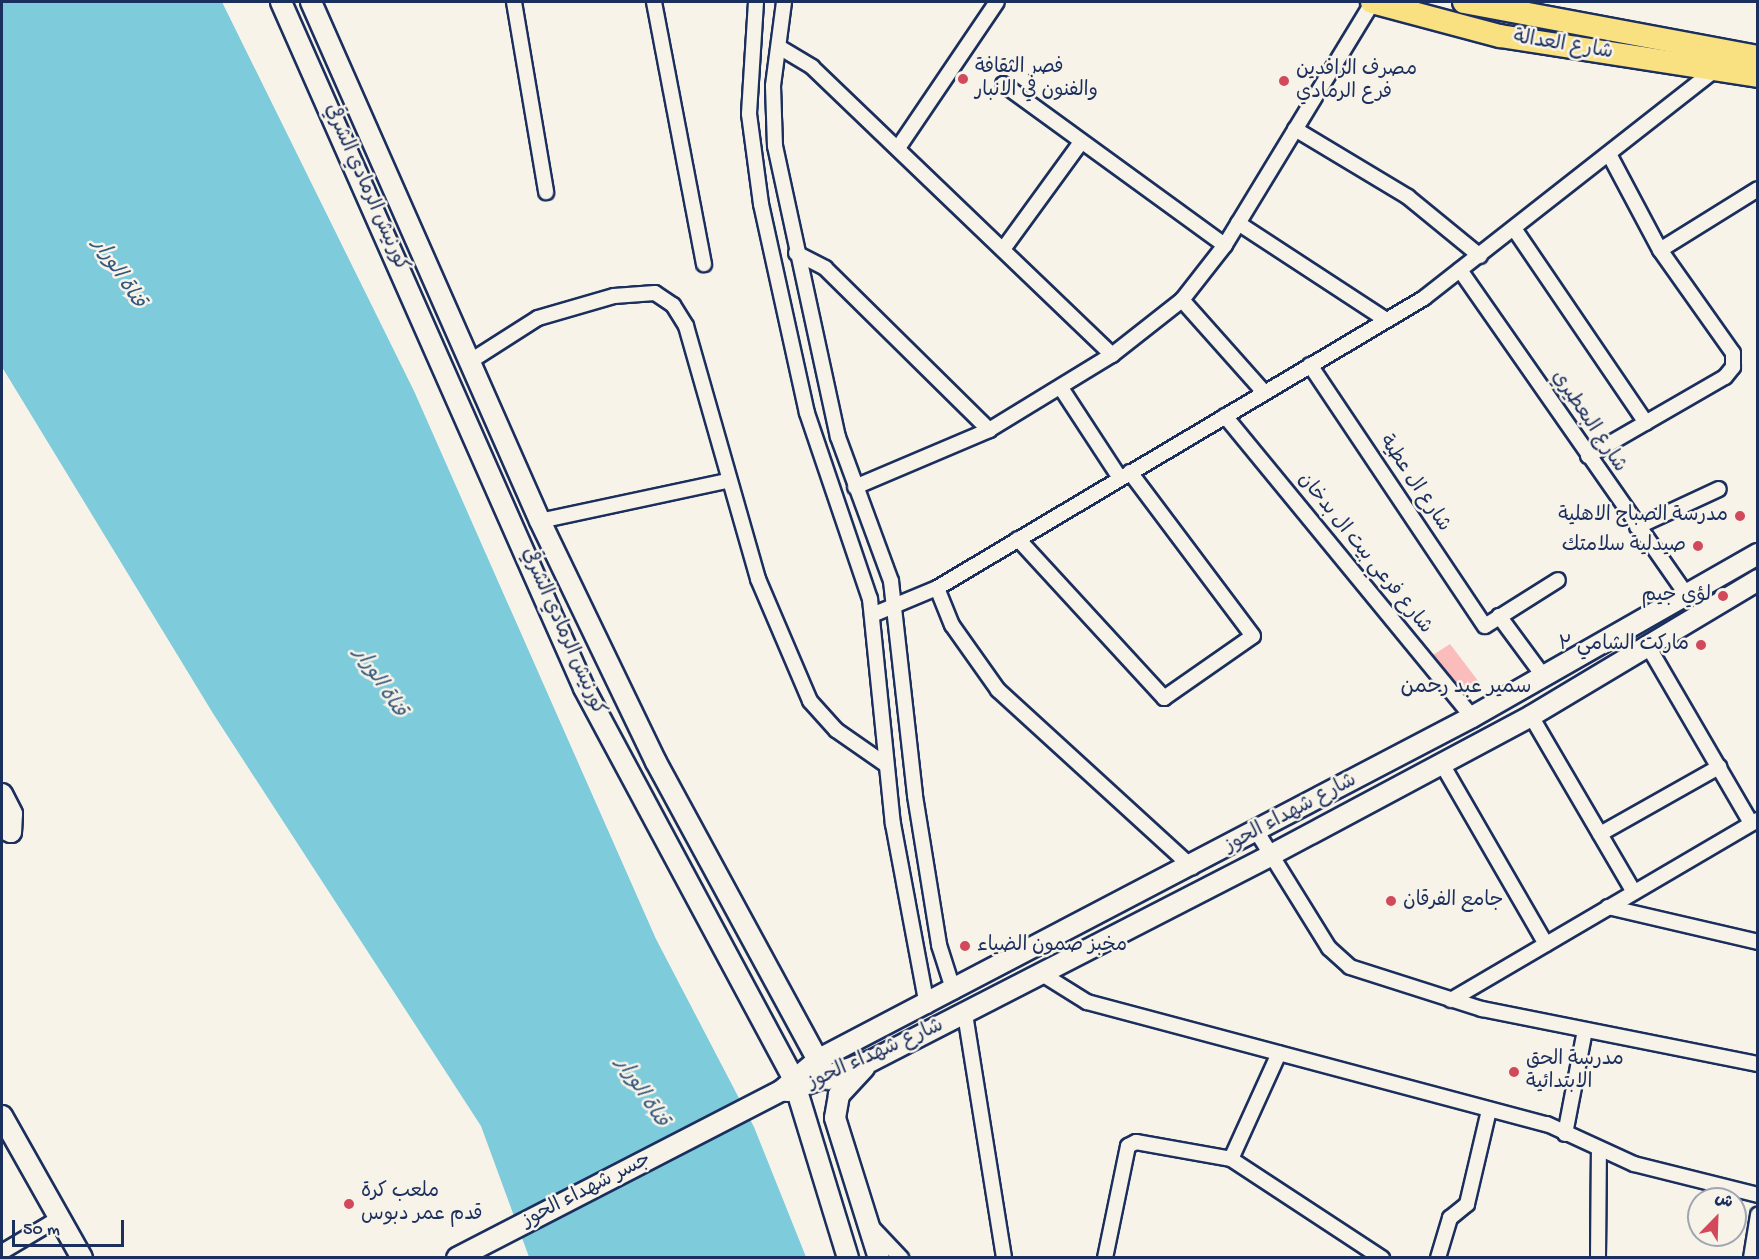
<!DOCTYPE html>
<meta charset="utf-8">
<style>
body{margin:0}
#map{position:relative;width:1759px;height:1259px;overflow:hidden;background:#f7f3e8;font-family:"Gochi Hand","Playpen Sans Arabic",sans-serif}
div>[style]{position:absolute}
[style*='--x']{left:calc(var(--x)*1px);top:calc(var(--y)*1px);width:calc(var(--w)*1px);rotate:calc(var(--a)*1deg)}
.water>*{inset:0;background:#7dcbdb}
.building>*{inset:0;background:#fabdbc}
.roads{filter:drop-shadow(2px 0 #1b2f5e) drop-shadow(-2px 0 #1b2f5e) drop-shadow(0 2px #1b2f5e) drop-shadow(0 -2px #1b2f5e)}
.street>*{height:14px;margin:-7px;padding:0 7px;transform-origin:7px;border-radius:7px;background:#f7f3e8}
.secondary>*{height:20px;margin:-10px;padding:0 10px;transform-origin:10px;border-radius:10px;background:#f7f3e8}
.primary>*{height:22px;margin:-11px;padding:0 11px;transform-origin:11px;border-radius:11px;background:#f9e181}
.dots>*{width:16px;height:16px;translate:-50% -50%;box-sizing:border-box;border:3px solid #f7f3e8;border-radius:50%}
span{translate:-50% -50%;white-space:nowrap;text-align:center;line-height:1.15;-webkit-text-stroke:5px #f7f3e8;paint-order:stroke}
.street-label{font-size:20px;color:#1b2f5e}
.poi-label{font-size:20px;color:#1b2f5e}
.left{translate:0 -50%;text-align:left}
.right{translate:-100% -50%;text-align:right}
.water-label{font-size:21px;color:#34567d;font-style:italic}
.neighbourhood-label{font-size:21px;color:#1b2f5e}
.frame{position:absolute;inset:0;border:3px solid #1b2f5e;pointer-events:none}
.north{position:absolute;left:1687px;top:1187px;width:60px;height:60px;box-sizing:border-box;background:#f7f3e8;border:2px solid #9fa5b1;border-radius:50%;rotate:23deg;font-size:16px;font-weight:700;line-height:24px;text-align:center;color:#1b2f5e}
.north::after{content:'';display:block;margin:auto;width:21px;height:27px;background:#d1495b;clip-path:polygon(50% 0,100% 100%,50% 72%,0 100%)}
.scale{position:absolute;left:12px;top:1220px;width:112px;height:27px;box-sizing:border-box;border:3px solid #1b2f5e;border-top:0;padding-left:8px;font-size:18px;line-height:21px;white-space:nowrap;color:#1b2f5e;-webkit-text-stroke:4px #f7f3e8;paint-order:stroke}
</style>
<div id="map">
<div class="water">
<div style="clip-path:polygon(2px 2px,222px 2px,414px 391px,656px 939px,754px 1127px,806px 1257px,529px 1257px,481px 1126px,214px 715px,2px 367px)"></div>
</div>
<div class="building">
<div style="clip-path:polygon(1450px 644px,1482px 686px,1467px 696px,1433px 655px)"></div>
</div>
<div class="roads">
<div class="street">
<div style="--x:514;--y:2;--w:193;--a:80.4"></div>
<div style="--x:654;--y:2;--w:267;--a:79.2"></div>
<div style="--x:756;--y:2;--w:112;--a:93.6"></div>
<div style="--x:749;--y:114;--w:91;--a:82.4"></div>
<div style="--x:761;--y:204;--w:214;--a:77.6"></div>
<div style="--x:807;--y:413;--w:196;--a:71.3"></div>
<div style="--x:870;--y:599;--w:226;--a:84.2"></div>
<div style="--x:893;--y:824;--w:185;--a:79.4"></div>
<div style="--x:784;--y:2;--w:85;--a:97.5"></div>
<div style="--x:773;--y:86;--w:60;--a:88.1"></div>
<div style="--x:775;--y:146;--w:298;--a:77.8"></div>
<div style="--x:838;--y:437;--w:153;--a:69.8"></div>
<div style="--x:891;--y:581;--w:216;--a:83.6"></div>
<div style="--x:915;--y:796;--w:151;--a:80.8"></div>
<div style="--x:939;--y:945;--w:49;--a:72.3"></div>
<div style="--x:779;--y:47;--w:39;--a:31"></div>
<div style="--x:812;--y:67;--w:416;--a:43.8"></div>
<div style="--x:1003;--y:84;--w:274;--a:36"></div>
<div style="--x:1295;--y:129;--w:132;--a:31"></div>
<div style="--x:1408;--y:197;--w:93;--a:39.3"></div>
<div style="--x:898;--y:148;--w:176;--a:-55.9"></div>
<div style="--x:1238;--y:223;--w:177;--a:33.2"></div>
<div style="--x:1515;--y:230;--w:233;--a:55.8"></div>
<div style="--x:1004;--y:248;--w:131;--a:-54"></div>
<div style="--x:1660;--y:250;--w:115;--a:-31.9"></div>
<div style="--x:796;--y:253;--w:33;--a:27"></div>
<div style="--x:825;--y:268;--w:231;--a:44.6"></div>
<div style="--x:1460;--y:270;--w:396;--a:55.1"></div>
<div style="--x:1182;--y:300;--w:123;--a:48.3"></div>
<div style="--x:469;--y:362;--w:82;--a:-32.5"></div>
<div style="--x:538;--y:318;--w:79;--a:-16.1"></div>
<div style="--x:614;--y:296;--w:41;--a:-4.2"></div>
<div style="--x:655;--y:293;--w:22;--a:34"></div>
<div style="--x:673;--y:305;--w:25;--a:58"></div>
<div style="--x:686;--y:326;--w:263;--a:74.1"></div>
<div style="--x:758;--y:579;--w:133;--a:66.9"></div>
<div style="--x:810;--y:701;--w:39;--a:48"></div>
<div style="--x:836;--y:730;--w:60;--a:34.8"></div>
<div style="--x:1310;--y:365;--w:314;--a:56.2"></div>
<div style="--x:1485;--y:626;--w:86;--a:-32.2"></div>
<div style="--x:1061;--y:388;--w:108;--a:56.8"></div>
<div style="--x:1225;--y:416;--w:389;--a:50.6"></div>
<div style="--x:1588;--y:456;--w:158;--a:-30"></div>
<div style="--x:1725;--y:377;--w:13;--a:-51"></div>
<div style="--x:1733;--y:367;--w:14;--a:-90"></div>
<div style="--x:1733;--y:353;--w:126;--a:-125.3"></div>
<div style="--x:1660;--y:250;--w:106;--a:-118"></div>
<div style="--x:855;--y:487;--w:146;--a:-23"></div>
<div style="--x:989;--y:430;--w:144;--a:-31.4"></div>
<div style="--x:1112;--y:355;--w:89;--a:-38.2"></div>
<div style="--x:1182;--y:300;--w:70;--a:-52"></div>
<div style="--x:1225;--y:245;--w:285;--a:-58.7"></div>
<div style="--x:540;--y:521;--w:191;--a:-12.1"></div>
<div style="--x:1637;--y:527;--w:90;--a:-24.9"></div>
<div style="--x:1018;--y:539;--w:216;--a:47.4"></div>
<div style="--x:1164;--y:698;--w:108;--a:-34.9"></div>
<div style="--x:1253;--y:636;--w:205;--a:-126.9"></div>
<div style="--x:937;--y:588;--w:40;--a:68"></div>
<div style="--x:952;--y:625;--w:80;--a:54.7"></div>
<div style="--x:998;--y:690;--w:263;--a:42.4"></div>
<div style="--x:872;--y:615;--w:70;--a:-22.6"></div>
<div style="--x:937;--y:588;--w:567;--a:-30.77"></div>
<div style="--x:1424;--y:298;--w:370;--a:-38.1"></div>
<div style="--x:1499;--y:616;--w:76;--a:53.6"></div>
<div style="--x:1648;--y:646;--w:205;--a:59.8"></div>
<div style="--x:1531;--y:716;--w:204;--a:59.7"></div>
<div style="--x:1442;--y:764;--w:208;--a:60"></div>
<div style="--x:1257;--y:832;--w:137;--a:58.2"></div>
<div style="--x:1329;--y:948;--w:28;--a:42"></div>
<div style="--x:1350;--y:967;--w:139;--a:17.7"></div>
<div style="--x:1482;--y:1009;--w:281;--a:11.3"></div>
<div style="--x:1600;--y:834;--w:137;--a:-29.4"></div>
<div style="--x:1608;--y:907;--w:154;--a:13.1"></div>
<div style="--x:1042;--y:974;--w:53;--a:31.9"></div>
<div style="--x:1087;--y:1002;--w:476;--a:14.9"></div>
<div style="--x:1547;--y:1124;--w:96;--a:24.7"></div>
<div style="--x:1634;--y:1164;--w:128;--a:14"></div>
<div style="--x:1451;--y:1000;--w:356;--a:-30.4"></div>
<div style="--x:965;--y:1014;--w:247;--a:80.9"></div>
<div style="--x:1565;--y:1134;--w:106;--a:-79.1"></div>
<div style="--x:1231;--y:1159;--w:116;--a:-65.6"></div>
<div style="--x:867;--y:1222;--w:50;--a:46.6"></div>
<div style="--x:2;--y:1252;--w:69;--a:-30.7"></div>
<div style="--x:1105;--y:1258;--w:114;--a:-78.4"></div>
<div style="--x:1128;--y:1146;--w:9;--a:-27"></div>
<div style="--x:1136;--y:1142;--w:97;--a:10.1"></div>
<div style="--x:1231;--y:1159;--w:181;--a:33.3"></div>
<div style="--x:1438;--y:1258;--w:42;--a:-73.3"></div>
<div style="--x:1450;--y:1218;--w:22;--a:-39"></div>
<div style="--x:1467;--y:1204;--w:97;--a:-76.8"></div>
<div style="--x:1598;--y:1258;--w:107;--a:-89.5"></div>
<div style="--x:1751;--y:1258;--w:44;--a:-80.8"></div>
</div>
<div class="secondary">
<div style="--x:281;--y:2;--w:750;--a:66.17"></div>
<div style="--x:584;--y:688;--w:442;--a:61.8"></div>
<div style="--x:793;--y:1078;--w:188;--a:73"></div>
<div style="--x:311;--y:2;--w:567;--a:66.19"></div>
<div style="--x:540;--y:521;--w:267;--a:64.3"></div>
<div style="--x:656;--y:762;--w:361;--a:61.5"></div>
<div style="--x:2;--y:794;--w:22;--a:63"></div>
<div style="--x:12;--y:814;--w:18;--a:93"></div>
<div style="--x:11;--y:832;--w:10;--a:-156"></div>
<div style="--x:864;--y:1068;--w:37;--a:133"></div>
<div style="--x:839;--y:1095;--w:23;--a:100"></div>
<div style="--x:835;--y:1118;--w:147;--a:72.6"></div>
<div style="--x:787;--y:1091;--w:89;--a:-19.7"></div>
<div style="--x:871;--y:1061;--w:450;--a:-27.2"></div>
<div style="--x:1271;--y:855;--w:295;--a:-28.1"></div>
<div style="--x:1531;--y:716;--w:265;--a:-30.9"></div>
<div style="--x:2;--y:1116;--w:163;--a:60.6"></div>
<div style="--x:457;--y:1258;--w:365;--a:-27.3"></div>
<div style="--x:781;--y:1091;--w:50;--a:-40.1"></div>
<div style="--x:819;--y:1059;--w:737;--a:-27.64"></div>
<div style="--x:1472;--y:717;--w:329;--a:-29.7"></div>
</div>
<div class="primary">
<div style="--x:1372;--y:2;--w:132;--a:14.9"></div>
<div style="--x:1500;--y:36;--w:261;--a:8.8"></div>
<div style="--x:1464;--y:2;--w:299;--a:10.6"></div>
</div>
</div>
<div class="dots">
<div style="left:963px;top:79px;background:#d1495b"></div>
<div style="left:1284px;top:81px;background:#d1495b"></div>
<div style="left:1740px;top:516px;background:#d1495b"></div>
<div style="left:1698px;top:546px;background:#d1495b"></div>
<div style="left:1723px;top:596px;background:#d1495b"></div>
<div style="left:1701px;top:645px;background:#d1495b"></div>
<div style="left:1391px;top:901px;background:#d1495b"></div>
<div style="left:965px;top:946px;background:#d1495b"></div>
<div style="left:1514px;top:1072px;background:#d1495b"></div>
<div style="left:349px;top:1204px;background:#d1495b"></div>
</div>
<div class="street-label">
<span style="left:1563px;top:46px;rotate:9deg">شارع العدالة</span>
<span style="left:365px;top:188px;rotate:66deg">كورنيش الرمادي الشرقي</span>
<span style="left:1588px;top:422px;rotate:56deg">شارع البعطيري</span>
<span style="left:1414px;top:484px;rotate:56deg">شارع ال عطية</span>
<span style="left:1364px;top:554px;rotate:51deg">شارع فرعي بيت ال بدخان</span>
<span style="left:562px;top:632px;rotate:66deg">كورنيش الرمادي الشرقي</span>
<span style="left:1291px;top:814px;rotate:-28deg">شارع شهداء الحوز</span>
<span style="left:876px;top:1055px;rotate:-24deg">شارع شهداء الحوز</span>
<span style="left:587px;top:1191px;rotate:-27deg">جسر شهداء الحوز</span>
</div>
<div class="poi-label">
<span class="left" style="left:975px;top:80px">فصر الثقافة<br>والفنون في الانبار</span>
<span class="left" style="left:1296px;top:82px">مصرف الرافدين<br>فرع الرمادي</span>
<span class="right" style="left:1728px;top:516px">مدرسة الصباح الاهلية</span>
<span class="right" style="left:1686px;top:546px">صيدلية سلامتك</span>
<span class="right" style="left:1711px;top:596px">لؤي جيم</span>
<span class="right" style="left:1689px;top:645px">ماركت الشامي ٣</span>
<span class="left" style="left:1403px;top:901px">جامع الفرقان</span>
<span class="left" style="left:977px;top:946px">مخبز صمون الضياء</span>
<span class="left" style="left:1526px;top:1072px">مدرسة الحق<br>الابتدائية</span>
<span class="left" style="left:361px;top:1204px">ملعب كرة<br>قدم عمر دبوس</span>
</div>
<div class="water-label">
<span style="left:117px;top:274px;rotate:57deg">قناة الورار</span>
<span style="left:378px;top:683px;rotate:57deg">قناة الورار</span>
<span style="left:640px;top:1093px;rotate:57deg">قناة الورار</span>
</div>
<div class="neighbourhood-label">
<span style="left:1466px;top:689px">سمير عبد رحمن</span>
</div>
<div class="frame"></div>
<div class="north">ش</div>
<div class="scale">50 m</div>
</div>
